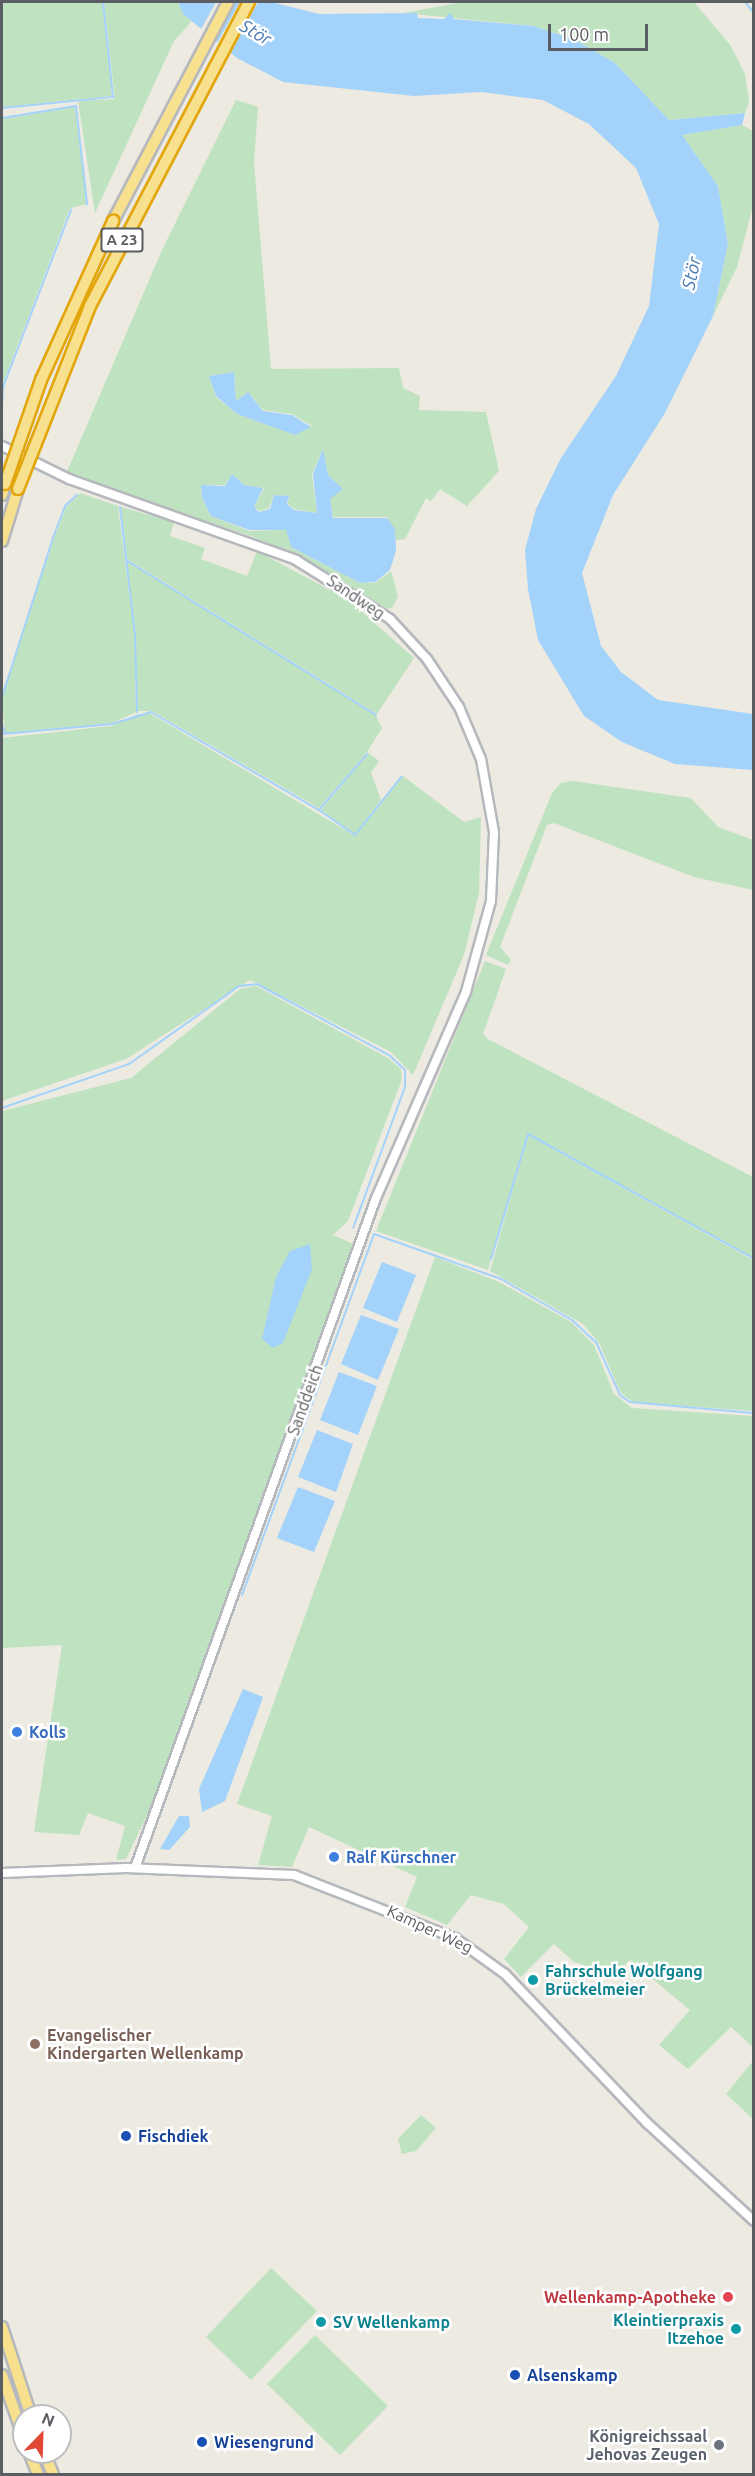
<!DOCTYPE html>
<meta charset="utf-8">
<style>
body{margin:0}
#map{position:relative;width:755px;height:2476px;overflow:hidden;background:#eceae1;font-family:Ubuntu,sans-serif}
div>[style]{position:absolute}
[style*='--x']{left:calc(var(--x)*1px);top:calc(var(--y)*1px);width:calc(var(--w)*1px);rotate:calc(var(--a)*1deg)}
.green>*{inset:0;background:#bfe3c0}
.water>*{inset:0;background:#a3d2fa}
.pier>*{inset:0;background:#eceae1}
.stream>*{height:2px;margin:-1px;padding:0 1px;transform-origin:1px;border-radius:1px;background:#a3d2fa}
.roads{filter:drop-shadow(2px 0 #b5b8bd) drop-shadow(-2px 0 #b5b8bd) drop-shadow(0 2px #b5b8bd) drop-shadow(0 -2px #b5b8bd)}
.secondary>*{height:8px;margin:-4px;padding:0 4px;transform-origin:4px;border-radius:4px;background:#fff}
.highway>*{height:10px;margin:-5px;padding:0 5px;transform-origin:5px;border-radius:5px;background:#f7e08e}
.bridges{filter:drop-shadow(2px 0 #e2a60c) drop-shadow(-2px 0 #e2a60c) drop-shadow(0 2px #e2a60c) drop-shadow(0 -2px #e2a60c)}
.highway-bridge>*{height:10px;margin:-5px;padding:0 5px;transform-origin:5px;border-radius:5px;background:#f7e08e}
.dots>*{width:16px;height:16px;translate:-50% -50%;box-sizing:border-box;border:3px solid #fff;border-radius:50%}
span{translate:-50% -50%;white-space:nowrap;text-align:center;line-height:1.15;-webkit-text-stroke:5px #fff;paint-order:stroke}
.shield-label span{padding:2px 4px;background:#fff;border:2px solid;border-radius:4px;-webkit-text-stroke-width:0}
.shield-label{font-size:15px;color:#5a5d62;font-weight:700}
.street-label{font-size:16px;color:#5a5d62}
.shop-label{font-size:16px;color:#366cbe;font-weight:700}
.left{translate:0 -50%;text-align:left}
.culture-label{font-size:16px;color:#0d838f;font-weight:700}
.right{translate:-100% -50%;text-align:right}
.education-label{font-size:16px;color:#785e54;font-weight:700}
.transit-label{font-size:16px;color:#164399;font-weight:700}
.health-label{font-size:16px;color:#be3a42;font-weight:700}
.worship-label{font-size:16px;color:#5b616d;font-weight:700}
.water-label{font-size:18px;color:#4578b3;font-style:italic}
.frame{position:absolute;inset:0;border:3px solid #5a5d62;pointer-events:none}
.north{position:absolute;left:12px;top:2404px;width:60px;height:60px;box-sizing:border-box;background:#fff;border:2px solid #bdbec0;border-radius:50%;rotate:23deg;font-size:16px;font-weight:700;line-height:24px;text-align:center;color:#5a5d62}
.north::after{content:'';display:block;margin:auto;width:21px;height:27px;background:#e04734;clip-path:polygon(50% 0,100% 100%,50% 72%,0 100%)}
.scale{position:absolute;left:548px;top:24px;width:100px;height:27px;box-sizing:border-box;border:3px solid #5a5d62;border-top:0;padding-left:8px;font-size:18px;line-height:21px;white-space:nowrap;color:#5a5d62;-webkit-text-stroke:4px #fff;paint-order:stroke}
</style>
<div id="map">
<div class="green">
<div style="clip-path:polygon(2px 2px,102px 2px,112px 96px,2px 107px)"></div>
<div style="clip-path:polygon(104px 2px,177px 2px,191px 22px,174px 41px,95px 213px,78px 101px,115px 99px)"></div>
<div style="clip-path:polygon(463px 2px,694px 2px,731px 46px,745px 74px,749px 102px,745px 113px,669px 120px,615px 63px,573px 39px,533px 26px,404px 13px)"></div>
<div style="clip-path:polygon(evenodd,236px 100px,258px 107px,254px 162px,271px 369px,399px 368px,403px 388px,420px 396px,419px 410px,486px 412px,499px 471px,467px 506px,440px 489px,431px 501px,426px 498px,405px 539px,396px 540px,387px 517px,333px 517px,330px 499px,343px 489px,328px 475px,323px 449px,312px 474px,317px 513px,294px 509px,288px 504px,289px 496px,274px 495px,269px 508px,260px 511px,254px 507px,264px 488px,244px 485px,232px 474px,225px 485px,201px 485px,202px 499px,211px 516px,249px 531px,286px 530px,291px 547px,360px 583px,375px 583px,391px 571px,398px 596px,392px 608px,384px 609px,301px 557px,251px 536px,66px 474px,162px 250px,236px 100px,234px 372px,236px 401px,248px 392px,263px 410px,292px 414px,312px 426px,295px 435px,237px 414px,216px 397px,209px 376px,234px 372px)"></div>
<div style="clip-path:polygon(75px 107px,87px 204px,70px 208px,2px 386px,2px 401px,2px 119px)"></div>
<div style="clip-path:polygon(742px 125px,753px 131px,752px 210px,737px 267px,713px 316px,728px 243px,718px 186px,682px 135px)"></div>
<div style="clip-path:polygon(80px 493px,118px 506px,134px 633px,136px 712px,112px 723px,5px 733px,2px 701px,6px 683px,55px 536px,66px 507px)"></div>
<div style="clip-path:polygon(121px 507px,174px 522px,170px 536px,205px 548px,201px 559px,247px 576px,257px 551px,350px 601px,414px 658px,377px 714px,127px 559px)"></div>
<div style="clip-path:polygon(127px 560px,376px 716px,382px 728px,367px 752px,319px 808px,152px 711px,138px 711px)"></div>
<div style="clip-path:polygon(138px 714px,151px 714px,355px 836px,403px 776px,464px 822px,481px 817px,479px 893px,464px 955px,413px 1075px,391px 1052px,250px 980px,126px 1059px,2px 1101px,2px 738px,111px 726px)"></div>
<div style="clip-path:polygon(369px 753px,379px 761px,371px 773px,381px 800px,355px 834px,321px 810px)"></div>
<div style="clip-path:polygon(573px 781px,691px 798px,718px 827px,753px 840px,753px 890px,694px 877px,554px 823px,547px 825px,500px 947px,511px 960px,508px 965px,486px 955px,552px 793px,561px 783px)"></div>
<div style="clip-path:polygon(485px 961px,506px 969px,483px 1034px,488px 1039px,753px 1177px,753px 1258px,528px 1133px,488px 1270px,376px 1231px)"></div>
<div style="clip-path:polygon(256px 986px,388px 1058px,401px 1069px,402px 1079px,348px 1221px,333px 1235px,356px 1245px,316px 1360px,151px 1807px,126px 1859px,116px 1860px,125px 1826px,88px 1813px,79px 1835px,34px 1832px,62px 1645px,2px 1648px,2px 1111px,131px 1078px,240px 989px)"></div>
<div style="clip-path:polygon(528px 1135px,753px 1260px,753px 1411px,633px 1402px,621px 1393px,599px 1343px,583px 1324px,490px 1271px)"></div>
<div style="clip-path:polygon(435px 1257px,499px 1282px,571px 1322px,594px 1345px,614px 1394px,632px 1408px,753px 1416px,753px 2047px,731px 2027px,688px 2069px,659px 2045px,690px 2010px,630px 1960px,614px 1975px,574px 1962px,554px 1944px,521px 1977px,504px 1959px,529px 1927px,504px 1904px,471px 1895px,447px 1925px,405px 1907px,417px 1877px,309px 1827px,292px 1867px,258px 1865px,272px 1816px,237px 1804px)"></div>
<div style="clip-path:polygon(753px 2061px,753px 2119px,726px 2094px)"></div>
<div style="clip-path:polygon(421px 2115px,436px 2128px,416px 2151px,402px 2154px,398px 2139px)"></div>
<div style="clip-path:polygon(271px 2268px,317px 2311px,251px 2380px,206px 2337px)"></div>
<div style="clip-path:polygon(315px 2335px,388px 2406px,340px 2455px,267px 2384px)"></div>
</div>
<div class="water">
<div style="clip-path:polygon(178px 2px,271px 2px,319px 14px,417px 13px,418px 18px,444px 19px,450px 13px,454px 19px,533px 26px,573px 39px,615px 63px,669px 120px,745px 113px,742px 125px,682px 135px,718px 186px,728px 244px,713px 316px,665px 413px,613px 495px,582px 573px,601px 646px,621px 672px,658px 700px,753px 714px,753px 770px,675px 764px,622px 742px,584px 716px,538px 640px,528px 589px,525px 550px,536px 509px,561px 458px,616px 376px,649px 306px,659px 224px,636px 168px,589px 124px,543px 100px,481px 92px,414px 96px,283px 82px,237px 58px,183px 14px)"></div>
<div style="clip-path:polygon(234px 372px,236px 401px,248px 392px,263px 411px,292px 415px,311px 427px,295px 435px,237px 414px,216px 396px,209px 376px)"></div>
<div style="clip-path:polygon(323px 449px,328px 475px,343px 489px,330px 499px,333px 518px,387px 518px,395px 529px,396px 551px,390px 570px,375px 582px,360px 583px,291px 547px,286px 530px,249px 530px,211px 516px,202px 498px,201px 485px,225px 486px,232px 474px,244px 485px,263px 488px,254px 507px,259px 512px,270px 509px,274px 495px,289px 496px,287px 504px,294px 510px,317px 513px,313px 474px)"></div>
<div style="clip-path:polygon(310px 1244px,312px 1269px,283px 1343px,273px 1348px,262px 1339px,276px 1277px,290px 1251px)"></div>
<div style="clip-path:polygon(382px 1262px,416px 1275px,397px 1322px,363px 1308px)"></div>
<div style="clip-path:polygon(361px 1315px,399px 1329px,378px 1380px,341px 1364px)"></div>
<div style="clip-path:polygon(339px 1372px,377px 1386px,358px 1435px,320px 1420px)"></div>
<div style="clip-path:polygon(317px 1430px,353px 1444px,336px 1492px,298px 1477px)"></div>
<div style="clip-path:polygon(298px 1487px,335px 1501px,314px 1552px,277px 1538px)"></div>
<div style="clip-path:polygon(243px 1689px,263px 1697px,225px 1801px,202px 1812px,199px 1789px)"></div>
<div style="clip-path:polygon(179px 1816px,189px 1816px,190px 1827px,169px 1850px,160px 1849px)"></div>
</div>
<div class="pier">
<div style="clip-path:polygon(216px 2px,235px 2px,213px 42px,200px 31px)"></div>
<div style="clip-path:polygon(240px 2px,258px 2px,229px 56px,216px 45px)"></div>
</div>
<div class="stream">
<div style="--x:745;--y:2;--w:14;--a:51"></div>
<div style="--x:2;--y:108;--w:112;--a:-5.7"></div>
<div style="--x:113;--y:97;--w:96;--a:-96"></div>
<div style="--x:2;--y:118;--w:75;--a:-9.2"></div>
<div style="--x:76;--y:106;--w:99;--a:83.6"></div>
<div style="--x:2;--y:406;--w:19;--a:-87"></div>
<div style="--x:3;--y:387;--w:190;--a:-69"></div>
<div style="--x:2;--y:421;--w:10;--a:90"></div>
<div style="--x:120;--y:507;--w:128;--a:83.3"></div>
<div style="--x:135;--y:634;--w:78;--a:88.5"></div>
<div style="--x:126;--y:560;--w:294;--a:31.8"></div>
<div style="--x:2;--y:697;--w:170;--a:-72.2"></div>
<div style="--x:54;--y:535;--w:31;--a:-69"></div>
<div style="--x:65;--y:506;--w:16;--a:-43"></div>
<div style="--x:2;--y:724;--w:10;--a:73"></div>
<div style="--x:2;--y:734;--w:110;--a:-5.2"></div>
<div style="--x:112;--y:724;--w:41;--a:-17.1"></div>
<div style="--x:151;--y:712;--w:194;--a:30.3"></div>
<div style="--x:319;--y:810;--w:74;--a:-49.4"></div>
<div style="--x:319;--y:810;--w:44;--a:34.8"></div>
<div style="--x:355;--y:835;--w:75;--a:-51.5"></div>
<div style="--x:2;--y:1108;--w:134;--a:-19.1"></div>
<div style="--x:129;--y:1064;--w:135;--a:-35.3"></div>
<div style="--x:239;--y:986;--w:18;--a:-6"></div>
<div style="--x:257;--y:984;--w:150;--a:28.3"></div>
<div style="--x:389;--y:1055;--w:22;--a:43"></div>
<div style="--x:405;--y:1070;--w:17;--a:90"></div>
<div style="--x:405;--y:1087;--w:150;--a:110.2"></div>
<div style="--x:491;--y:1259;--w:130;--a:-73.5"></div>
<div style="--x:528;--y:1134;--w:258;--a:28.9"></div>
<div style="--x:242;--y:1595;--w:384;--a:-69.9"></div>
<div style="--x:374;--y:1234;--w:135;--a:19.5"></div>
<div style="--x:501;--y:1279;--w:82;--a:30"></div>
<div style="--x:572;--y:1320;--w:33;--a:43"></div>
<div style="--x:596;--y:1342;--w:58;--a:65.6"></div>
<div style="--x:620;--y:1395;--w:12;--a:35"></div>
<div style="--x:630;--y:1402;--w:124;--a:5.1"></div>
</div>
<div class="roads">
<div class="secondary">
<div style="--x:2;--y:446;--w:75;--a:26.2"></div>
<div style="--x:69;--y:479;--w:241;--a:19.6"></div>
<div style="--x:296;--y:560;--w:111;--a:32.1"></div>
<div style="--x:390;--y:619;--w:54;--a:47.2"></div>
<div style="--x:427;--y:659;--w:58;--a:56.3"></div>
<div style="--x:459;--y:707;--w:56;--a:67.1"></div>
<div style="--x:481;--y:759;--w:74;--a:79.9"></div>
<div style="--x:494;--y:832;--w:69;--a:92.5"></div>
<div style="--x:491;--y:901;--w:94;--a:105.4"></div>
<div style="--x:466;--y:992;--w:225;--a:113.6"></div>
<div style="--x:376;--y:1198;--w:712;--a:109.78"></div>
<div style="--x:2;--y:1873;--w:124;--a:-2.3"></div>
<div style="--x:126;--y:1868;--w:168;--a:2.4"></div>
<div style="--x:294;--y:1875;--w:173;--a:21.4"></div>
<div style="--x:455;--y:1938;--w:62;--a:35.8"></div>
<div style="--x:505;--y:1974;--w:206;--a:46.4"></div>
<div style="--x:647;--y:2123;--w:145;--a:42.5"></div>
</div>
<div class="highway">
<div style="--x:113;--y:221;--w:247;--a:-62.3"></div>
<div style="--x:2;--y:495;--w:11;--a:-75"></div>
<div style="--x:2;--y:541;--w:54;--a:-72.9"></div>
<div style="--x:2;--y:2327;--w:94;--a:72"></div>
<div style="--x:2;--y:2375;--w:67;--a:70.8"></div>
<div style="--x:29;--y:2452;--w:24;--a:68"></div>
<div style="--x:44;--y:2452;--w:24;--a:68"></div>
</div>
</div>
<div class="bridges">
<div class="highway-bridge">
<div style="--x:5;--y:484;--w:110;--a:-70.9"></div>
<div style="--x:41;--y:380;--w:175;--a:-65.6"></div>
<div style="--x:18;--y:489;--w:197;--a:-68.5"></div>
<div style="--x:90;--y:306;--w:343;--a:-62.4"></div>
</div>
</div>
<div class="dots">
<div style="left:17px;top:1732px;background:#3f7fe0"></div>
<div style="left:334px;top:1857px;background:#3f7fe0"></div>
<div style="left:533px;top:1980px;background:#0f9aa8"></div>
<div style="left:35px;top:2044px;background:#8d6e63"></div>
<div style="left:126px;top:2136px;background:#1a4fb4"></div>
<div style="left:728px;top:2297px;background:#e0444e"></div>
<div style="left:321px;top:2322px;background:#0f9aa8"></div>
<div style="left:736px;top:2329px;background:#0f9aa8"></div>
<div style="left:515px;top:2375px;background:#1a4fb4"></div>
<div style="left:202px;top:2442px;background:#1a4fb4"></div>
<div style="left:719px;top:2445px;background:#6b7280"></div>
</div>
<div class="shield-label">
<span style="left:122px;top:240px">A 23</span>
</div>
<div class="street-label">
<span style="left:356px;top:597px;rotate:34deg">Sandweg</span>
<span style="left:305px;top:1400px;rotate:-70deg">Sanddeich</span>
<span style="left:430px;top:1929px;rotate:25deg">Kamper Weg</span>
</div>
<div class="shop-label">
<span class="left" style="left:29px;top:1732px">Kolls</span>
<span class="left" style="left:346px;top:1857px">Ralf Kürschner</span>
</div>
<div class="culture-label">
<span class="left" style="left:545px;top:1980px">Fahrschule Wolfgang<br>Brückelmeier</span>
<span class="right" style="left:724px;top:2329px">Kleintierpraxis<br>Itzehoe</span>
<span class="left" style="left:333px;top:2322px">SV Wellenkamp</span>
</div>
<div class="education-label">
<span class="left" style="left:47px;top:2044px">Evangelischer<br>Kindergarten Wellenkamp</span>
</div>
<div class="transit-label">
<span class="left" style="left:138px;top:2136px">Fischdiek</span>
<span class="left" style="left:527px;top:2375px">Alsenskamp</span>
<span class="left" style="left:214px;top:2442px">Wiesengrund</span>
</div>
<div class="health-label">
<span class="right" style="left:716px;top:2297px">Wellenkamp-Apotheke</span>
</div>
<div class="worship-label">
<span class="right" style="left:707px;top:2445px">Königreichssaal<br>Jehovas Zeugen</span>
</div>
<div class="water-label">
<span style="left:256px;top:32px;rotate:30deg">Stör</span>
<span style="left:691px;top:273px;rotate:-78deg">Stör</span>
</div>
<div class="frame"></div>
<div class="north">N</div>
<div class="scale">100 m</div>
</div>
